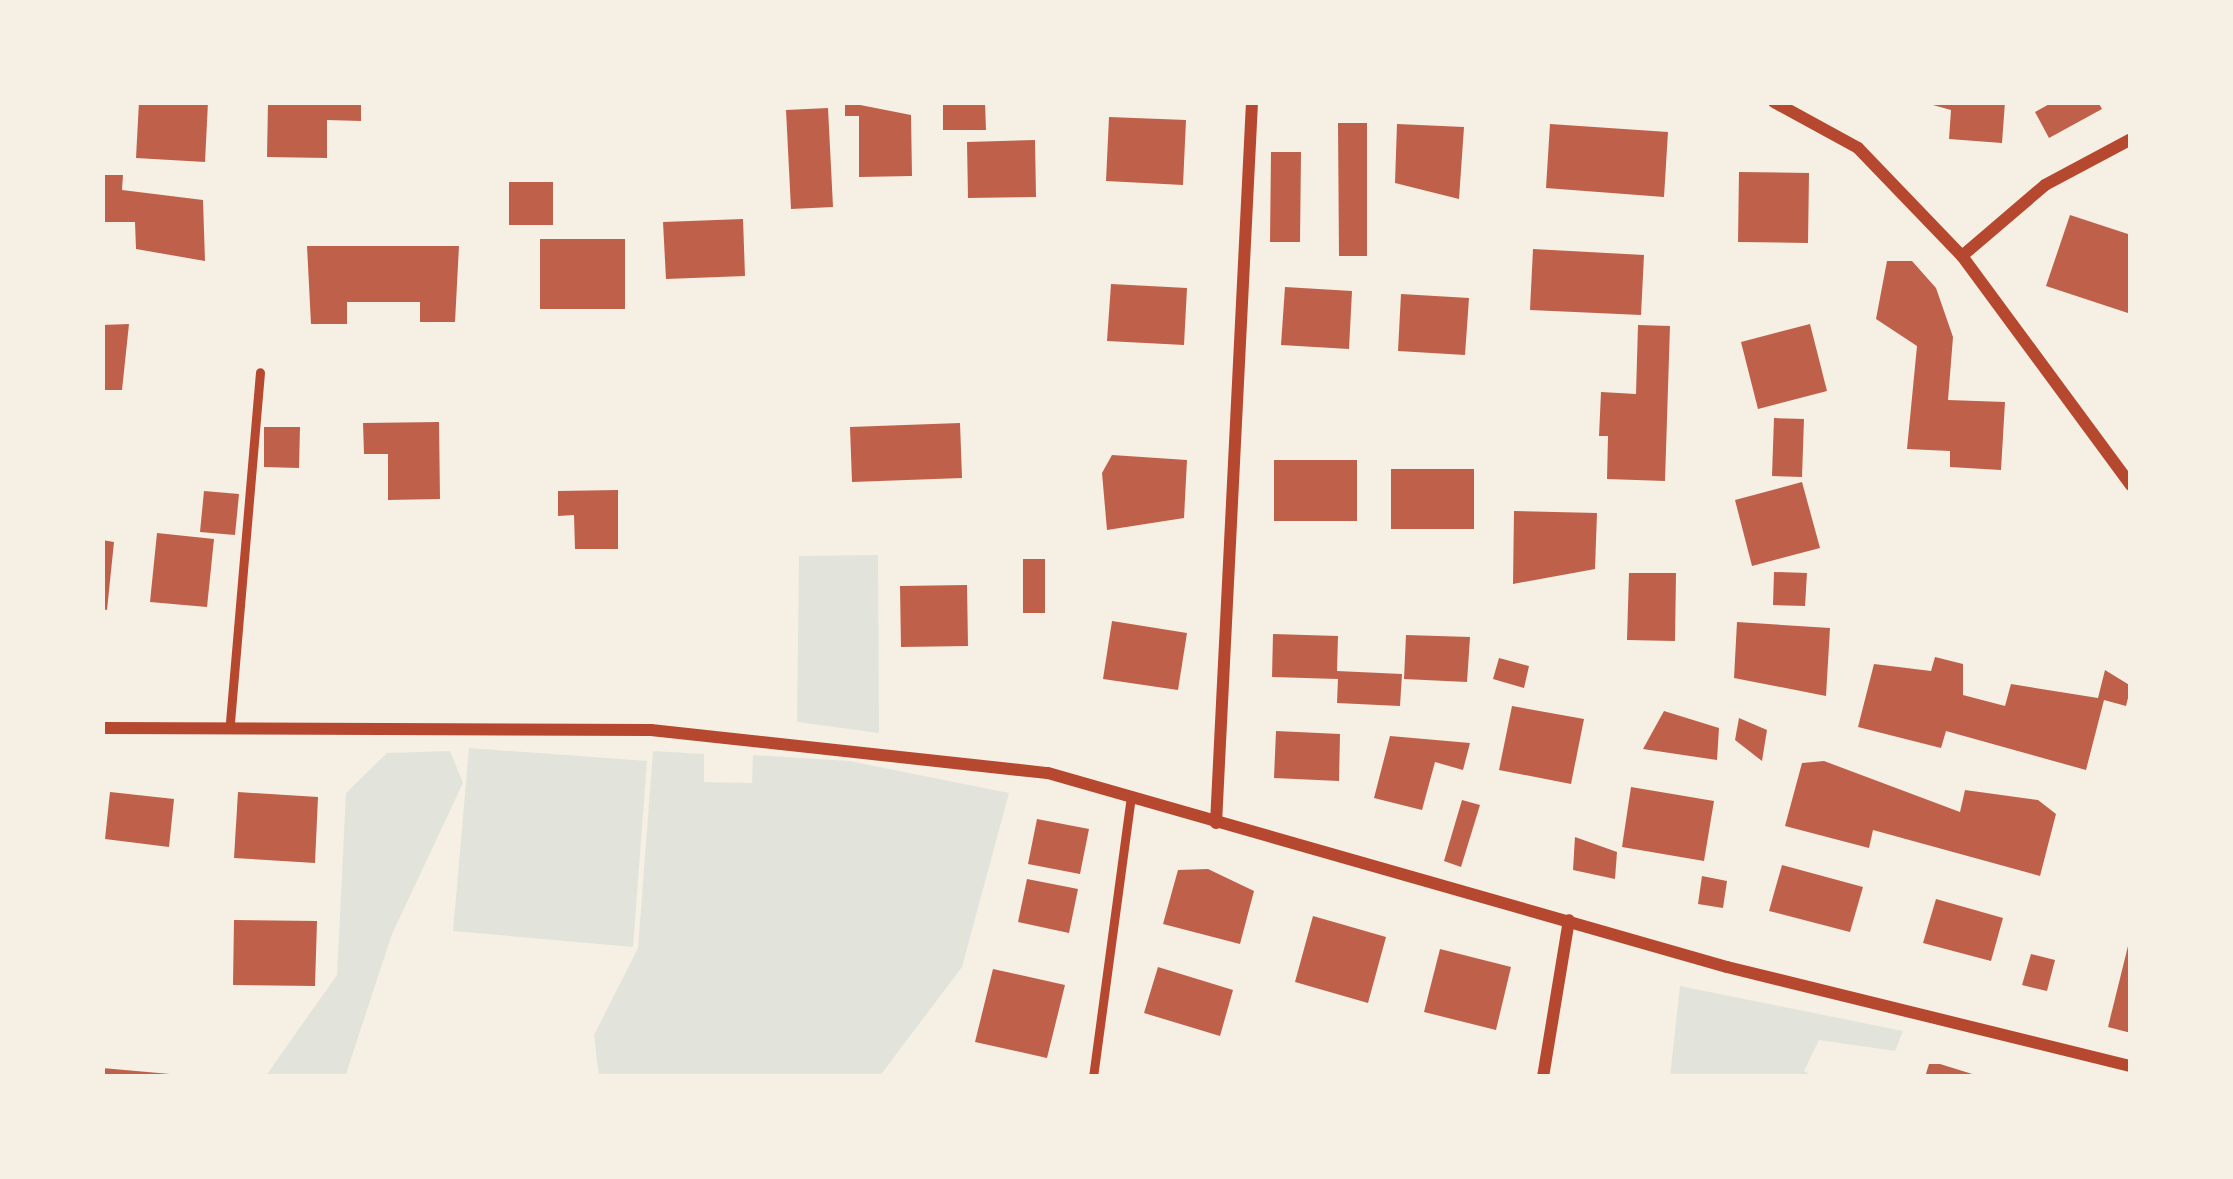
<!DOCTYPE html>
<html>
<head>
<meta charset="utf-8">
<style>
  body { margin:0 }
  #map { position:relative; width:2233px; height:1179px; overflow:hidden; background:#f6efe4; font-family:"Crimson Pro",serif }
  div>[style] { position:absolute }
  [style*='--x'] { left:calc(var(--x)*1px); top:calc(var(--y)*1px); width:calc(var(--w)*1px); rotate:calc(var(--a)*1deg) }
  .green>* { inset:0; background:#e2e4dc }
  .building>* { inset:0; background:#bf614a }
  .service>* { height:9px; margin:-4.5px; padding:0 4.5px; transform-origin:4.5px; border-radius:4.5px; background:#b5482f }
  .minor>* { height:12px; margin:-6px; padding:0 6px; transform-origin:6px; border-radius:6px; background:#b5482f }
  span { translate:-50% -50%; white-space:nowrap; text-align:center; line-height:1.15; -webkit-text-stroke:12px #f6efe4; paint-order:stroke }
  .frame { position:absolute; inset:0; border:105px solid #f6efe4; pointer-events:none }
</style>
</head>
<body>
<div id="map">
  <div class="green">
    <i style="clip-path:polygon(878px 555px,879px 733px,797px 722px,799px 556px)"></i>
    <i style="clip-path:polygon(469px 748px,647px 761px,633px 947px,453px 931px)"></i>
    <i style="clip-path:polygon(450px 751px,463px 783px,392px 934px,345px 1077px,265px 1077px,337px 975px,346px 793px,387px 753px)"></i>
    <i style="clip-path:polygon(653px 751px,704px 754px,704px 782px,752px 783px,753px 755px,849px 761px,1009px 793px,962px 967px,879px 1077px,599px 1077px,594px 1035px,638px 948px)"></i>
    <i style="clip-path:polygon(1680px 986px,1903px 1031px,1895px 1051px,1819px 1040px,1804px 1071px,1815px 1077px,1670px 1077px)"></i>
  </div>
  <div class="building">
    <i style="clip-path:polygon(139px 102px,208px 102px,205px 162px,136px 158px)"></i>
    <i style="clip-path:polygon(268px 102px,361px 102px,361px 121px,327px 120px,327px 158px,267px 157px)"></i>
    <i style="clip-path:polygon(845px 102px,911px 115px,912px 176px,859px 177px,859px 116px,845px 116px)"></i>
    <i style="clip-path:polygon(943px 102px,985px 102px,986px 130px,943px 130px)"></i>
    <i style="clip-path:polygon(1922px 102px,2005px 102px,2002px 143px,1949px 139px,1951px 110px)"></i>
    <i style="clip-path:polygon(2053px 102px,2098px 102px,2102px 109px,2049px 138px,2035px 112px)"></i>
    <i style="clip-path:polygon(828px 108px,833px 207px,791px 209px,786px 110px)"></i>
    <i style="clip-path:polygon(1109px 117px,1186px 120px,1183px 185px,1106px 181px)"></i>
    <i style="clip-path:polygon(1338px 123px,1367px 123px,1367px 256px,1339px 256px)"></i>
    <i style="clip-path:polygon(1397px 124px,1464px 127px,1459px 199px,1395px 183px)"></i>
    <i style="clip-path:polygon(1550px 124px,1668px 132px,1664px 197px,1546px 188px)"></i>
    <i style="clip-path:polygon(1035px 140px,1036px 197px,968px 198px,967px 142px)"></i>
    <i style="clip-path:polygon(1271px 152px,1301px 152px,1300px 242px,1270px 242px)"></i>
    <i style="clip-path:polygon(1739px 172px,1809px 173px,1808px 243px,1738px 242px)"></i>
    <i style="clip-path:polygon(102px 175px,123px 175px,122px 190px,203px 200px,205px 261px,136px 249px,135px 222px,102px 222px)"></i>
    <i style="clip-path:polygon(509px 182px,553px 182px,553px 225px,509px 225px)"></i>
    <i style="clip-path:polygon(2070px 215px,2131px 235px,2131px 314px,2046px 286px)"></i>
    <i style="clip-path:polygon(743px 219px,745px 276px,666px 279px,663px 222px)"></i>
    <i style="clip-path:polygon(540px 239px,625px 239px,625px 309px,540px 309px)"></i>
    <i style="clip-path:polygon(307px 246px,459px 246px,455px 322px,420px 322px,420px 302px,347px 302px,347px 324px,311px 324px)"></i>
    <i style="clip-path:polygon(1533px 249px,1644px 255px,1641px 315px,1530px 310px)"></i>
    <i style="clip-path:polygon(1887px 261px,1912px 261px,1936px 288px,1953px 337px,1948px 400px,2005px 402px,2001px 470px,1950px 467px,1950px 451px,1907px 449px,1917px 346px,1876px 319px)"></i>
    <i style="clip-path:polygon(1111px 284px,1187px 288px,1184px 345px,1107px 341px)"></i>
    <i style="clip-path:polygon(1285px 287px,1352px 291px,1349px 349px,1281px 345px)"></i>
    <i style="clip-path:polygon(1401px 294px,1469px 298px,1465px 355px,1398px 351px)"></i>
    <i style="clip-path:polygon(129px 324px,122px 390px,102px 390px,102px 325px)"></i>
    <i style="clip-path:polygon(1810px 324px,1827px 391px,1758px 409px,1741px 342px)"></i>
    <i style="clip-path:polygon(1638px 325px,1670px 326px,1665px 481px,1607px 479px,1608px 436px,1599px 436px,1601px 392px,1636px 394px)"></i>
    <i style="clip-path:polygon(1774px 418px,1804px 419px,1802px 477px,1772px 476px)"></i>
    <i style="clip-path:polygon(439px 422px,440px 499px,388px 500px,388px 454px,364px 454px,363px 423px)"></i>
    <i style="clip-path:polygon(960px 423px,962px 478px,852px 482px,850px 427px)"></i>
    <i style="clip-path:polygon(264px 427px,300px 427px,299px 468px,264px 467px)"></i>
    <i style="clip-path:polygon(1112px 455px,1187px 460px,1184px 518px,1107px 530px,1102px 473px)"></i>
    <i style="clip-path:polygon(1274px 460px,1357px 460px,1357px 521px,1274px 521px)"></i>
    <i style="clip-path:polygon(1391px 469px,1474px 469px,1474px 529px,1391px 529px)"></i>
    <i style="clip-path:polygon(1802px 482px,1820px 548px,1752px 566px,1735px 500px)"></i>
    <i style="clip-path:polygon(618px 490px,618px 549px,575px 549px,574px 515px,558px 516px,558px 491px)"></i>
    <i style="clip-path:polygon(204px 491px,239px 494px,235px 535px,200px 532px)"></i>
    <i style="clip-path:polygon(1514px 511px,1597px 513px,1595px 569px,1513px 584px)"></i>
    <i style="clip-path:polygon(157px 533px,214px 539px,207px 607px,150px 602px)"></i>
    <i style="clip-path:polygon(102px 540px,114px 542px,107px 610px,102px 609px)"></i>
    <i style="clip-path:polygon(1023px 559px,1045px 559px,1045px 613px,1023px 613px)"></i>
    <i style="clip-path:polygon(1774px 572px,1807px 573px,1805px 606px,1773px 605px)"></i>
    <i style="clip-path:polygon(1629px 573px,1676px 573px,1675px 641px,1627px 640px)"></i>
    <i style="clip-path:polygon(967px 585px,968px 646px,901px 647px,900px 586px)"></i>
    <i style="clip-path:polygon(1112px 621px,1187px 633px,1178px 690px,1103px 679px)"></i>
    <i style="clip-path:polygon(1737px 622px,1830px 628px,1826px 696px,1734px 678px)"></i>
    <i style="clip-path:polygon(1273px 634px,1338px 636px,1337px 671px,1402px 674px,1400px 706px,1337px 703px,1338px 679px,1272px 677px)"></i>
    <i style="clip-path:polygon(1406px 635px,1470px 637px,1467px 682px,1404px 679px)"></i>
    <i style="clip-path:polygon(1935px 657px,1963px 664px,1963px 695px,2005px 706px,2011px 684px,2098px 698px,2105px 670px,2131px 686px,2126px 706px,2104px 700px,2086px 770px,1946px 731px,1941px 748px,1858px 727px,1874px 664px,1931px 671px)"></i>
    <i style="clip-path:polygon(1499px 658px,1529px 666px,1524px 688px,1493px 679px)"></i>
    <i style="clip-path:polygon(1512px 706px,1584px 719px,1571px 784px,1499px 770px)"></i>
    <i style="clip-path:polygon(1664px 711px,1719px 728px,1717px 760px,1643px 749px)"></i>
    <i style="clip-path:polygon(1739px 718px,1767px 730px,1762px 761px,1735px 740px)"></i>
    <i style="clip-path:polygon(1276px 731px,1340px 734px,1339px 781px,1274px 778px)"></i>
    <i style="clip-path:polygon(1390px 736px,1470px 743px,1463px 770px,1435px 762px,1422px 810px,1374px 798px)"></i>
    <i style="clip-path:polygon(1824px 761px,1960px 812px,1965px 790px,2038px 800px,2056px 814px,2040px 876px,1873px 830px,1869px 848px,1785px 826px,1802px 763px)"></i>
    <i style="clip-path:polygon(1631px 787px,1714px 801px,1704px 861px,1622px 847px)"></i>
    <i style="clip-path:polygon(110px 792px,174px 799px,169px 847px,105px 839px)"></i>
    <i style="clip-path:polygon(238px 792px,318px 797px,315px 863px,234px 858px)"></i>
    <i style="clip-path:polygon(1462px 800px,1480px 805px,1461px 867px,1444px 861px)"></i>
    <i style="clip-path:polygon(1037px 819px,1089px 829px,1080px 874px,1028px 864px)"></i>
    <i style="clip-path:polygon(1575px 837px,1617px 852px,1615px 879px,1573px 870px)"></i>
    <i style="clip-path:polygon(1782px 865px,1863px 887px,1850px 932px,1769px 911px)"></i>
    <i style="clip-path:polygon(1208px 869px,1254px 891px,1240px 944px,1163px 924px,1178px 870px)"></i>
    <i style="clip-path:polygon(1702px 876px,1727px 881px,1723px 908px,1698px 904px)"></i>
    <i style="clip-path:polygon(1027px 879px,1078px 889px,1069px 933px,1018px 922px)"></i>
    <i style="clip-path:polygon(1936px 899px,2003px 918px,1991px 961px,1923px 943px)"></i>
    <i style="clip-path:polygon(1313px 916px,1386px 937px,1368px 1003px,1295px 982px)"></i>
    <i style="clip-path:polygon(234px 920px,317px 921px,315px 986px,233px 985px)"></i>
    <i style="clip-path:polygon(2129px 942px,2131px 942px,2131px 1033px,2108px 1027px)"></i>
    <i style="clip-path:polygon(1440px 949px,1511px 967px,1496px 1030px,1424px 1012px)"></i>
    <i style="clip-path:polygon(2031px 954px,2055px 960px,2047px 991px,2022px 985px)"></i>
    <i style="clip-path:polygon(1158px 967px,1233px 990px,1220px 1036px,1144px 1013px)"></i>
    <i style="clip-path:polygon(993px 969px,1065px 985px,1047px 1058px,975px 1042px)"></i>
    <i style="clip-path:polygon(1929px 1064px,1940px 1064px,1982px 1077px,1925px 1077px)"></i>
    <i style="clip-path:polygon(102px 1068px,170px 1074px,170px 1077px,102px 1077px)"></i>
  </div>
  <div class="service">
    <i style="--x:230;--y:722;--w:351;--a:-85.1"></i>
    <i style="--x:1093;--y:1077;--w:283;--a:-82.3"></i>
  </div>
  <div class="minor">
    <i style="--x:1774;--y:102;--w:96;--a:28.7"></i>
    <i style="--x:1858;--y:148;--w:150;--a:46.1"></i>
    <i style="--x:1962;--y:256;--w:285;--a:53.6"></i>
    <i style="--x:1962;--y:256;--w:109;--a:-40.5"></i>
    <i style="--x:2045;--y:185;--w:98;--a:-28.1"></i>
    <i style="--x:102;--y:728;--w:549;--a:0.21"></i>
    <i style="--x:651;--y:730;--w:399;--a:6.2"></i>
    <i style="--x:1048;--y:773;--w:706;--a:15.95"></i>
    <i style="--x:1727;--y:967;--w:416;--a:13.8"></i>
    <i style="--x:1216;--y:823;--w:722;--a:-87.14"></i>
    <i style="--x:1543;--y:1077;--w:159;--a:-80.6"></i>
  </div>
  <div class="frame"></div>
</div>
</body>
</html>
